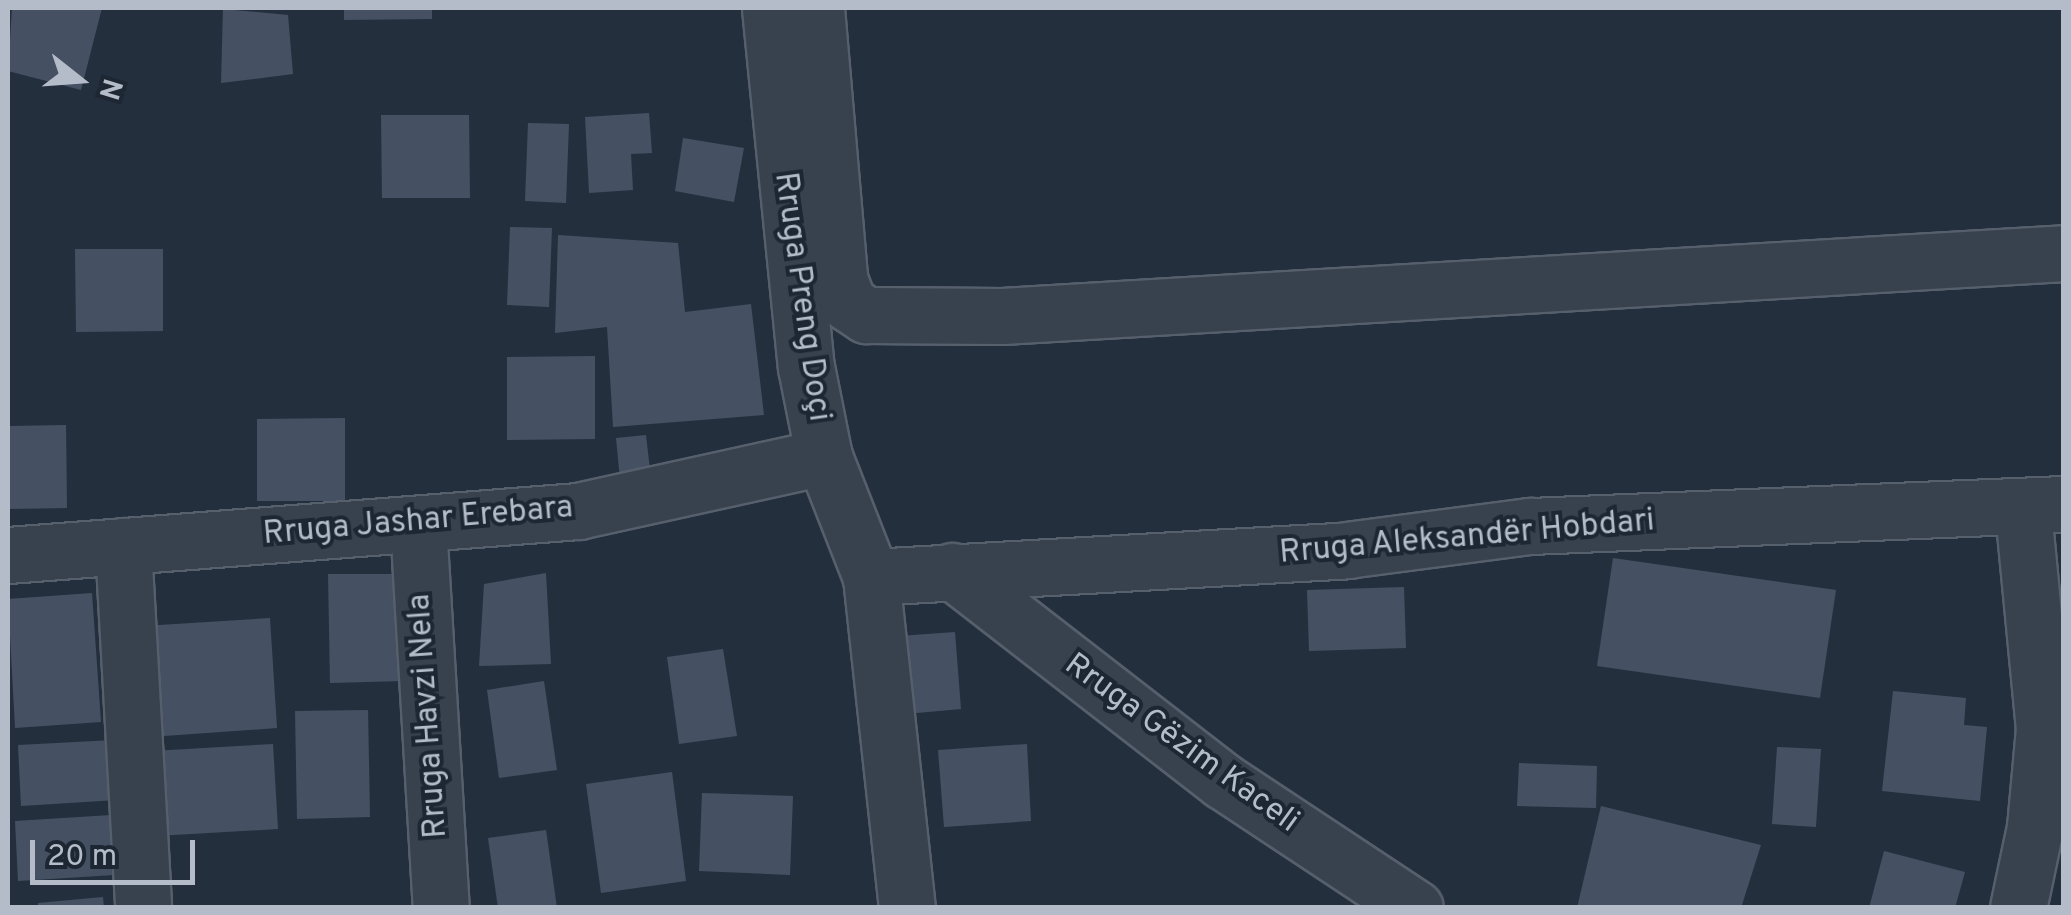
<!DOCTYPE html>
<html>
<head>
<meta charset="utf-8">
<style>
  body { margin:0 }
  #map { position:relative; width:2071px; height:915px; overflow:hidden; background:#242f3e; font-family:Overpass,sans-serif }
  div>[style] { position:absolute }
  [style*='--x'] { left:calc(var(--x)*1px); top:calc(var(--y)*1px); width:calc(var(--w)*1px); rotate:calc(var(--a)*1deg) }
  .building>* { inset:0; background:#455162 }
  .roads { filter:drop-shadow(2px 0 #565f6c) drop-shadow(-2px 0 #565f6c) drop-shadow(0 2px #565f6c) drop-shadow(0 -2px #565f6c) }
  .minor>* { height:55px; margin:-27.5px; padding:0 27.5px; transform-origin:27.5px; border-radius:27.5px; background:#38414e }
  span { translate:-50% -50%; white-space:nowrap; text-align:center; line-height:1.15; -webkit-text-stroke:8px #1d2633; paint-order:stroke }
  .street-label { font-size:32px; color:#b4bcc9 }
  .frame { position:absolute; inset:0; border:10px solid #b4bcc9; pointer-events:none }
  .north { position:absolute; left:30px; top:30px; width:100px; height:100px; -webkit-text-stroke:8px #1d2633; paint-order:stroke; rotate:107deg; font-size:28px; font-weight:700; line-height:40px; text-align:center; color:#b4bcc9 }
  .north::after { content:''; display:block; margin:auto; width:35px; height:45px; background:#b4bcc9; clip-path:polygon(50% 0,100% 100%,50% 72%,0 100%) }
  .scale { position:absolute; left:30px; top:840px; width:165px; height:45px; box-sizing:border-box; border:5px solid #b4bcc9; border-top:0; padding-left:12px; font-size:30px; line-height:35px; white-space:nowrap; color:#b4bcc9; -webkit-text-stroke:8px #1d2633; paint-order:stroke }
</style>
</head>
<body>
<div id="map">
  <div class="building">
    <i style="clip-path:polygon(12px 8px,102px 8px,81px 90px,8px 71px)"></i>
    <i style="clip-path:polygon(344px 8px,432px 8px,432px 19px,344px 20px)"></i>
    <i style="clip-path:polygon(223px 9px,288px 15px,293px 74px,221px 83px)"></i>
    <i style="clip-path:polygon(649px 113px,652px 153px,631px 154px,633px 190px,589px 193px,585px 117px)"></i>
    <i style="clip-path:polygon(381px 115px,469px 115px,470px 198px,382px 198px)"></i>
    <i style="clip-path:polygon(528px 123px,569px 124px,566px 203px,525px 201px)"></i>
    <i style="clip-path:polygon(683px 138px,744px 148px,734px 202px,675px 191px)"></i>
    <i style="clip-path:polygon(510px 227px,552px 228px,549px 307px,507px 305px)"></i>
    <i style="clip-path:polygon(558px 235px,678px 243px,685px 312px,751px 304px,764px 415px,613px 427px,607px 327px,555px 333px)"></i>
    <i style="clip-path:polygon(75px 249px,163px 249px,163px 331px,76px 332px)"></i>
    <i style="clip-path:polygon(595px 356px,595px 439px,507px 440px,507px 357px)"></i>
    <i style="clip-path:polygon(345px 418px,345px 501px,257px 501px,257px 419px)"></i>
    <i style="clip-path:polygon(66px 425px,67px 508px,8px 509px,8px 426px)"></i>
    <i style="clip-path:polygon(646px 435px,652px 487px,621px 490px,616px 438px)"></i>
    <i style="clip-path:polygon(1613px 558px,1836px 590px,1820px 698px,1597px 666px)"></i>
    <i style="clip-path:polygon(546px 573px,551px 664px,479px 666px,484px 584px)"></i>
    <i style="clip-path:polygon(328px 574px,400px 574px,402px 681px,330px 683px)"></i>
    <i style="clip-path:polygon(1404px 587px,1406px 648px,1309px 651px,1307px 590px)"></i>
    <i style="clip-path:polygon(92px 593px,101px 722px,15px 728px,8px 599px)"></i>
    <i style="clip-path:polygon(270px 618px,277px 728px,150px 737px,143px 626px)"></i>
    <i style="clip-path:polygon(955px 632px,961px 709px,906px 714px,899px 636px)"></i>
    <i style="clip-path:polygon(723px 649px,737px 736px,679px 744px,667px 657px)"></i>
    <i style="clip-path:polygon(544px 681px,557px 770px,499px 778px,487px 690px)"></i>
    <i style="clip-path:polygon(1893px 691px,1966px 698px,1964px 725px,1987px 727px,1980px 801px,1882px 791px)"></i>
    <i style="clip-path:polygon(368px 710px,370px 817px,297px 819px,295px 711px)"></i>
    <i style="clip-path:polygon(114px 740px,117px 800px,21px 806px,18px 745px)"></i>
    <i style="clip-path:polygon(273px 744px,278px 829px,156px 836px,152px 751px)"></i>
    <i style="clip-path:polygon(1027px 744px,1031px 821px,944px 827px,938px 750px)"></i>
    <i style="clip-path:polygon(1777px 747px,1821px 749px,1816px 827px,1772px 824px)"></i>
    <i style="clip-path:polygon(1519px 763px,1597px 766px,1596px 808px,1517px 806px)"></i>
    <i style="clip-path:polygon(672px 772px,686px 881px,601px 893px,586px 784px)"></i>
    <i style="clip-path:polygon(702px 793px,793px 796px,790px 875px,699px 871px)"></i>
    <i style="clip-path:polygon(1601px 806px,1761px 845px,1741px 908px,1577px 908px)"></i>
    <i style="clip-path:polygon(111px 815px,114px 875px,18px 881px,15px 821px)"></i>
    <i style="clip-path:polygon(546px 830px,557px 908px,498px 908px,488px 838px)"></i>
    <i style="clip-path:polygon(1884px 851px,1965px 872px,1955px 908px,1869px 908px)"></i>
    <i style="clip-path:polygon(103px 897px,104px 908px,38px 908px,38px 903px)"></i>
  </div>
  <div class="roads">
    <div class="minor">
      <i style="--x:770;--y:8;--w:361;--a:84.3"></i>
      <i style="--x:806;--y:367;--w:92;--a:78.7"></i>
      <i style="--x:824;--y:457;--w:129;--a:68.6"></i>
      <i style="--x:871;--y:577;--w:333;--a:83.8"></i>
      <i style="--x:816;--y:8;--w:272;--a:85.1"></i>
      <i style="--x:839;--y:279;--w:26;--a:69"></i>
      <i style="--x:848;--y:303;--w:22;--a:34"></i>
      <i style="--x:866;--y:315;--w:136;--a:0.4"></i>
      <i style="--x:1002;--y:316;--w:1064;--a:-3.39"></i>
      <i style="--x:418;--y:524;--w:385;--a:86.6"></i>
      <i style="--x:123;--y:546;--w:363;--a:86.8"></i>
      <i style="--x:8;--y:555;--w:572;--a:-4.41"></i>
      <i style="--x:578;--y:511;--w:252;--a:-12.4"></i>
      <i style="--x:952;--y:571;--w:343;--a:37.8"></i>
      <i style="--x:1223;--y:781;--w:230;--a:33.5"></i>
      <i style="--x:871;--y:577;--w:477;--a:-3.2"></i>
      <i style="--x:1347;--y:550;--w:185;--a:-7.5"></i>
      <i style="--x:1530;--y:526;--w:534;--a:-2.36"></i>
      <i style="--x:2018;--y:908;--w:83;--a:-78.1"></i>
      <i style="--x:2035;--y:827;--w:98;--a:-84.8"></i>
      <i style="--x:2044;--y:729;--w:221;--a:-95.5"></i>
    </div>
  </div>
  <div class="street-label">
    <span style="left:801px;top:297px;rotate:82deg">Rruga Preng Doçi</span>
    <span style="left:418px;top:522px;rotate:-5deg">Rruga Jashar Erebara</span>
    <span style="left:1467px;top:538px;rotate:-5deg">Rruga Aleksandër Hobdari</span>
    <span style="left:429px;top:716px;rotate:-94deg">Rruga Havzi Nela</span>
    <span style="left:1181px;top:744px;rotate:36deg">Rruga Gëzim Kaceli</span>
  </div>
  <div class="frame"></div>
  <div class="north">N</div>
  <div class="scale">20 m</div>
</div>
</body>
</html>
